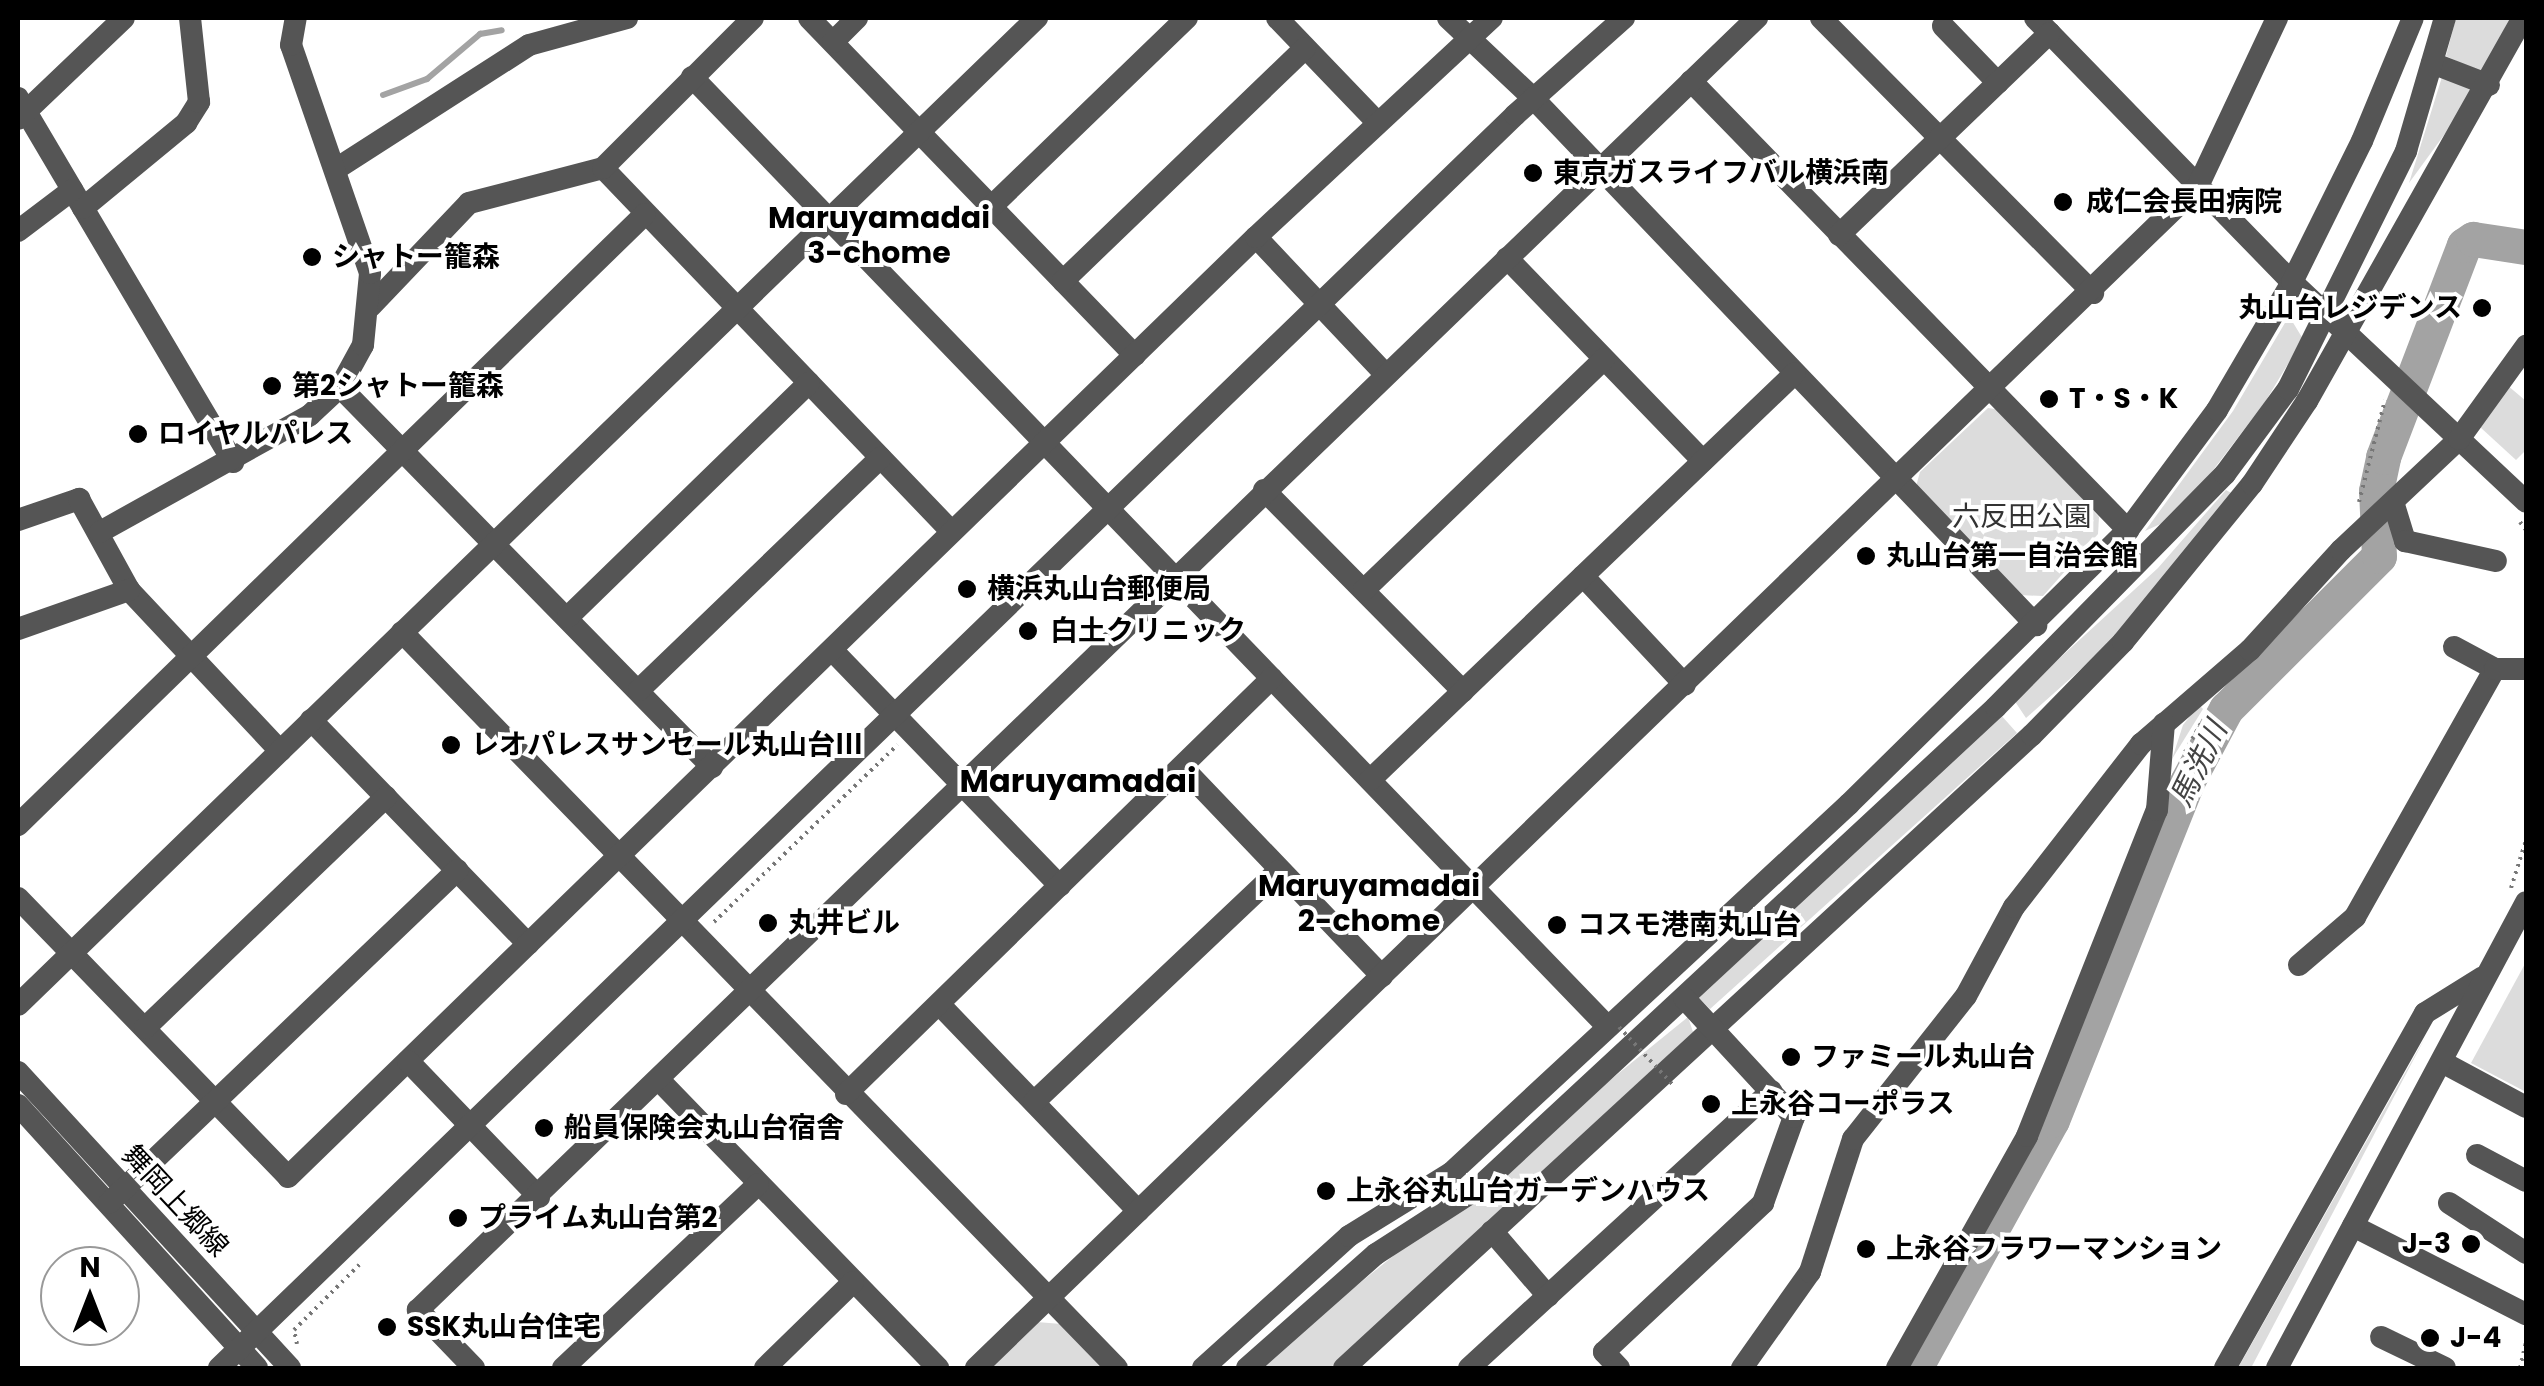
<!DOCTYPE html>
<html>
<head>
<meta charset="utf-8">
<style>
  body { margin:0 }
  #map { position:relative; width:2544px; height:1386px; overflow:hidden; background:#fff; font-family:Poppins,"Noto Sans JP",sans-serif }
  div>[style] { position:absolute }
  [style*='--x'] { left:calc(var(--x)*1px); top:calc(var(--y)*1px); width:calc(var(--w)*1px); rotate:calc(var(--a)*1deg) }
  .green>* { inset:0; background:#dcdcdc }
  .stream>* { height:6px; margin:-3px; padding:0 3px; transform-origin:3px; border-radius:3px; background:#a3a3a3 }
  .river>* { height:35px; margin:-17.5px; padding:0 17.5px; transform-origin:17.5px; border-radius:17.5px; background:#a3a3a3 }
  .path>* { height:4px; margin-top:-2px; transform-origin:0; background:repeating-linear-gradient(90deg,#777 0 2.5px,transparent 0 7.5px) }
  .minor>* { height:22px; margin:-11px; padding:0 11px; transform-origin:11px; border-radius:11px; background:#555 }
  .path-bridge>* { height:4px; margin-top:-2px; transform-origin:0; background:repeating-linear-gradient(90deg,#777 0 2.5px,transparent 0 7.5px) }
  .dots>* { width:28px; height:28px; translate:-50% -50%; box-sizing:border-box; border:5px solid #fff; border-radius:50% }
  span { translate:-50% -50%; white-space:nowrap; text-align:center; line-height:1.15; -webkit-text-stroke:8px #fff; paint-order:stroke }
  .poi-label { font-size:28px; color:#000; font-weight:700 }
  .left { translate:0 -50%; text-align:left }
  .right { translate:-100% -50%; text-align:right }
  .park-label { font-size:28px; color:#333 }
  .street-label { font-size:28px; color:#000 }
  .neighbourhood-label { font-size:30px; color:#000; font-weight:700 }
  .water-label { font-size:30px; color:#444; font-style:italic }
  .quarter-label { font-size:32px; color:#000; font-weight:700 }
  .frame { position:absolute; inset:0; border:20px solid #000; pointer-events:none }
  .north { position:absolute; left:40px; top:1246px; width:100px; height:100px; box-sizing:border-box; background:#fff; border:2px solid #999; border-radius:50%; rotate:0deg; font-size:28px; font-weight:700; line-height:40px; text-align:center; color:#000 }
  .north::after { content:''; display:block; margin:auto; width:35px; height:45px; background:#000; clip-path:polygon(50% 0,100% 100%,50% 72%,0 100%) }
</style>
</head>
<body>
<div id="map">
  <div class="green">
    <i style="clip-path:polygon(2456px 18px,2510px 18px,2482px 73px,2446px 56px)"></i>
    <i style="clip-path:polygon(2442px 77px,2472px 89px,2471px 98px,2409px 183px)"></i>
    <i style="clip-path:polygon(2289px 316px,2303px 339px,2265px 402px,2207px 478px,2167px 521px,2145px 531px,2233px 411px)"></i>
    <i style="clip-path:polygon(2507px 385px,2526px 401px,2526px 450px,2516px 460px,2480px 427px)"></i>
    <i style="clip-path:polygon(1988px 408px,2001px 410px,2099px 517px,2098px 534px,2043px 596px,2019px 595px,1915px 490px,1920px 472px)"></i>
    <i style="clip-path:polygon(2226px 490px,2233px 494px,2108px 645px,2026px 718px,2014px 700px,2158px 568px)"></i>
    <i style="clip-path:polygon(2199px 705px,2203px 709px,2172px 759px,2183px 725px)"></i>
    <i style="clip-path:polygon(2000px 714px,2017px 733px,1710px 1009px,1699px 998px)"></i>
    <i style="clip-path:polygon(2526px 962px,2526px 1092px,2471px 1063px)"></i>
    <i style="clip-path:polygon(1688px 1017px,1693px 1032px,1330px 1368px,1255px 1368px)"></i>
    <i style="clip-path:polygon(2426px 1036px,2251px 1368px,2238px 1368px)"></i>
    <i style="clip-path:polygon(1037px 1322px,1061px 1324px,1104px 1368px,989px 1368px)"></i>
  </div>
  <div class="stream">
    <i style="--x:383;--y:95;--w:47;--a:-20"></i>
    <i style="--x:427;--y:79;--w:70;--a:-40.3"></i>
    <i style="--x:480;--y:34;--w:22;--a:-10"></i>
  </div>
  <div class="river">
    <i style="--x:1915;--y:1368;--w:283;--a:-61.1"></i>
    <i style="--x:2052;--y:1120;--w:364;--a:-68.2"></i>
    <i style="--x:2187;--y:782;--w:83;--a:-61.9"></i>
    <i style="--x:2226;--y:709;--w:216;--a:-45"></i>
    <i style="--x:2379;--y:556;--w:65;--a:-92.6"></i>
    <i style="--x:2376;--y:491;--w:35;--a:-78"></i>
    <i style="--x:2383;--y:457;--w:227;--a:-69.1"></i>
    <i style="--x:2464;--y:245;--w:11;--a:-34"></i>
    <i style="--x:2473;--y:239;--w:54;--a:8.6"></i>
  </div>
  <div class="path">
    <i style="--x:2359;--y:502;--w:105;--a:-75.7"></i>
    <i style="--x:2520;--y:522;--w:10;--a:53"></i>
    <i style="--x:2185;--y:752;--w:35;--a:-61"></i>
    <i style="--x:2511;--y:888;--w:50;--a:-72.6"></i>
    <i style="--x:714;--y:922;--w:255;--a:-44"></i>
    <i style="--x:297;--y:1344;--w:14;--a:-102"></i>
    <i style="--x:294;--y:1330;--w:96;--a:-45"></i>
    <i style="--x:2520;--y:1368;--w:26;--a:-77"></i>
  </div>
  <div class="minor">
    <i style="--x:809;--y:18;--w:469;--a:46"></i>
    <i style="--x:1277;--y:18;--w:143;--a:46.1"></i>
    <i style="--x:1448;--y:18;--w:117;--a:43.3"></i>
    <i style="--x:1533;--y:98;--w:729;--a:46.33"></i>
    <i style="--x:1821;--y:18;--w:387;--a:45.3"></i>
    <i style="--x:2035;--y:18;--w:368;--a:45.8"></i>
    <i style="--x:2292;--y:282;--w:321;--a:43.2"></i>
    <i style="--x:1943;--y:26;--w:79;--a:46"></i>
    <i style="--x:833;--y:42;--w:34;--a:-45"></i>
    <i style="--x:2432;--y:63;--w:61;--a:21.1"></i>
    <i style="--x:692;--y:77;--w:1315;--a:46.05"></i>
    <i style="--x:1691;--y:81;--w:627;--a:45.78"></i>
    <i style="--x:18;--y:98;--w:423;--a:59.4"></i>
    <i style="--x:18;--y:119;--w:146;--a:-43.6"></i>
    <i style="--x:603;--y:168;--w:504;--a:46.21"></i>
    <i style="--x:336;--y:169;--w:229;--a:-32.7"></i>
    <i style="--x:529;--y:45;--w:102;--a:-15.4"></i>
    <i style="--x:992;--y:206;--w:271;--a:-44"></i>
    <i style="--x:83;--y:208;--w:134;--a:-39.5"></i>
    <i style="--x:186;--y:123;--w:25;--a:-58"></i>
    <i style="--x:199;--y:102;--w:84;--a:-96.1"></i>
    <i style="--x:18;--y:231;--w:68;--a:-37.2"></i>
    <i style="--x:1839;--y:235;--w:292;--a:-43.8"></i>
    <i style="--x:1256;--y:237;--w:188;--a:46.7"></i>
    <i style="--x:1507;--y:258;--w:282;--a:46"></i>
    <i style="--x:1063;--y:281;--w:336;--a:-43.9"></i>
    <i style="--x:371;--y:306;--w:142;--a:-46.4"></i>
    <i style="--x:469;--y:203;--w:138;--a:-14.6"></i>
    <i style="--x:603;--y:168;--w:212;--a:-45"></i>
    <i style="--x:340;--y:387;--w:532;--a:45.61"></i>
    <i style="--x:1264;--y:490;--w:283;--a:45.3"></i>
    <i style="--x:2394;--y:505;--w:38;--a:73"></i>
    <i style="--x:2405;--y:541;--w:93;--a:12.4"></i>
    <i style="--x:18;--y:520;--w:65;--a:-19"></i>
    <i style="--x:79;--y:499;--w:104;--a:61.2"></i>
    <i style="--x:129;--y:590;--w:221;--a:46.8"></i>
    <i style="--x:100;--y:532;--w:240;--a:-29.1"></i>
    <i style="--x:310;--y:415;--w:41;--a:-43"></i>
    <i style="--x:340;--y:387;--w:48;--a:-61.3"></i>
    <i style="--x:363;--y:345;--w:72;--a:-84.4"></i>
    <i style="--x:370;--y:273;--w:241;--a:-109.1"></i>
    <i style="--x:291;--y:45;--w:27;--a:-80"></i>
    <i style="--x:1583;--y:576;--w:149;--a:46.9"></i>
    <i style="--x:1364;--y:590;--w:333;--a:-43.9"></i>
    <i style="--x:568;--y:617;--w:336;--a:-44.2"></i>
    <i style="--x:18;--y:629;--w:118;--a:-19.4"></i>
    <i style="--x:402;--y:632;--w:1026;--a:45.83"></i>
    <i style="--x:2454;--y:647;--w:47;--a:28.2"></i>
    <i style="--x:832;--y:650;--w:328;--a:46"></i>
    <i style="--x:639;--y:690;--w:335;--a:-43.9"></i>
    <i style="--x:311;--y:720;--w:312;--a:45.9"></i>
    <i style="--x:1183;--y:768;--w:288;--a:46.3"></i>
    <i style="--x:1370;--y:780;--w:588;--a:-43.76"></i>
    <i style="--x:18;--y:825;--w:875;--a:-44.26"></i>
    <i style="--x:18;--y:898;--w:388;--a:45.9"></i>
    <i style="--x:288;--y:1177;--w:1349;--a:-44.16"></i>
    <i style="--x:1256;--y:237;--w:322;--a:-42.9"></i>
    <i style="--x:2299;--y:965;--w:74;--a:-40.6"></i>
    <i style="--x:2355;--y:917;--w:285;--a:-60.6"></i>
    <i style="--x:2495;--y:669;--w:31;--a:0"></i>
    <i style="--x:18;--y:1005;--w:1419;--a:-44.09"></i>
    <i style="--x:940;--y:1005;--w:286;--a:46.1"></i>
    <i style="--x:145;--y:1028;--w:334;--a:-43.8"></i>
    <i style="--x:408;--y:1061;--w:189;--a:46.1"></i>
    <i style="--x:2442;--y:1062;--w:95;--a:28.2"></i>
    <i style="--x:18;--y:1072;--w:402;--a:47.4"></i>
    <i style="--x:660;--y:1081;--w:400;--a:45.9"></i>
    <i style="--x:846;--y:1094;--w:595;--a:-44.32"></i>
    <i style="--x:1034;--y:1102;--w:336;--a:-43.4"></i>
    <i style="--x:18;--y:1105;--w:355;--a:47.7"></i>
    <i style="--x:2477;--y:1155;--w:55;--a:28"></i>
    <i style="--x:109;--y:1203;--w:482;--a:-43.7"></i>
    <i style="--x:2449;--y:1203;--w:92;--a:33"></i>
    <i style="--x:2353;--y:1226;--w:194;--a:27"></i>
    <i style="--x:1492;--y:1231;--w:86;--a:49.3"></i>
    <i style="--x:2381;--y:1337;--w:71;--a:25.8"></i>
    <i style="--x:219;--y:1368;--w:1803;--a:-44.03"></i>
    <i style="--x:1515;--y:115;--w:146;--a:-41.7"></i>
    <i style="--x:474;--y:1368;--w:81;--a:-134"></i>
    <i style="--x:418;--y:1310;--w:1861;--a:-43.98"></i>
    <i style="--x:563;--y:1368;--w:268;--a:-43.3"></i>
    <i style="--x:765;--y:1368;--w:123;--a:-44.3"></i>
    <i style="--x:976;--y:1368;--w:1700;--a:-44.05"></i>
    <i style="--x:2198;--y:186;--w:186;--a:-64.8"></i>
    <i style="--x:1203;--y:1368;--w:197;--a:-42.1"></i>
    <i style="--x:1349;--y:1236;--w:120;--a:-31.7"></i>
    <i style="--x:1451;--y:1173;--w:543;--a:-42.83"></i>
    <i style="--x:1849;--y:804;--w:391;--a:-44.5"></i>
    <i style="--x:2128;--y:530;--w:149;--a:-53.4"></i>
    <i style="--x:2217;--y:410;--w:148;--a:-59.6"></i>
    <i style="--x:2292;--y:282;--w:157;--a:-63.6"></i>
    <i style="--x:2362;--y:141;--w:133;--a:-67.5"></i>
    <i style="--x:1247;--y:1368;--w:172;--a:-41.5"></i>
    <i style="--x:1376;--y:1254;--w:120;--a:-32.8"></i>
    <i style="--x:1477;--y:1189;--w:708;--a:-42.88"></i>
    <i style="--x:1996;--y:707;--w:327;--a:-45.5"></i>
    <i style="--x:2225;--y:474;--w:106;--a:-53.5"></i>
    <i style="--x:2288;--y:389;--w:266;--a:-63.6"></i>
    <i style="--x:2406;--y:151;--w:139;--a:-73.7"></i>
    <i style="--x:1344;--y:1368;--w:935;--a:-42.62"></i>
    <i style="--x:2032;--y:735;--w:130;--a:-45.6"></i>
    <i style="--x:2123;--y:642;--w:204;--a:-50.8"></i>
    <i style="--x:2252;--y:484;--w:100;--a:-56.5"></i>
    <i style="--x:2307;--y:401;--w:440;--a:-60.6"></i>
    <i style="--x:1469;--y:1368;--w:410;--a:-42.5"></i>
    <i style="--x:1619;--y:1368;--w:22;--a:-133"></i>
    <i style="--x:1604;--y:1352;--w:218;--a:-43.1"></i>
    <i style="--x:1763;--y:1203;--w:91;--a:-70.2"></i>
    <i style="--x:1794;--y:1117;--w:162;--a:-132.7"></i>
    <i style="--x:1742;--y:1368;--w:118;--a:-54.7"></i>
    <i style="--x:1810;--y:1272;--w:140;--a:-72.1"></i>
    <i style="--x:1853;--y:1139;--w:182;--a:-51.7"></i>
    <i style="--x:1966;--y:996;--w:101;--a:-61.7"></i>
    <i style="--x:2014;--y:907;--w:207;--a:-52.1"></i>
    <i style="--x:2141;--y:744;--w:144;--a:-40.8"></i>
    <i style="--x:2250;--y:650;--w:135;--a:-47.7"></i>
    <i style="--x:2341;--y:550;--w:162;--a:-43.2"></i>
    <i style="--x:2459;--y:439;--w:115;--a:-54.2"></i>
    <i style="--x:1897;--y:1368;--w:266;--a:-60.7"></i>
    <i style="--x:2027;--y:1136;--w:351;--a:-68.3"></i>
    <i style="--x:2157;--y:810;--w:87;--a:-85.4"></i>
    <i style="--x:2225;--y:1368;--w:407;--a:-60.6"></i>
    <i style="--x:2425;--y:1013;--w:68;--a:-31.8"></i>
    <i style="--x:2277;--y:1368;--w:528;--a:-61.88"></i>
  </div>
  <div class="path-bridge">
    <i style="--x:1619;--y:1027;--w:81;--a:47"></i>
  </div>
  <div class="dots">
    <i style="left:1533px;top:173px;background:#000"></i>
    <i style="left:2063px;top:202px;background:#000"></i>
    <i style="left:312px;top:257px;background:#000"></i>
    <i style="left:2482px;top:308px;background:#000"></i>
    <i style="left:272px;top:386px;background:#000"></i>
    <i style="left:2049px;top:399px;background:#000"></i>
    <i style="left:138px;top:434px;background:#000"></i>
    <i style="left:1866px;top:556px;background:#000"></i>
    <i style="left:967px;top:589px;background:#000"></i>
    <i style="left:1028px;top:631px;background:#000"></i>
    <i style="left:451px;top:745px;background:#000"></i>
    <i style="left:768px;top:923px;background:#000"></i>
    <i style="left:1557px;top:925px;background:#000"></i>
    <i style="left:1791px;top:1057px;background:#000"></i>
    <i style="left:1711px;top:1104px;background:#000"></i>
    <i style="left:544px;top:1128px;background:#000"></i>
    <i style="left:1326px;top:1191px;background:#000"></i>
    <i style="left:458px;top:1218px;background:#000"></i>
    <i style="left:2471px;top:1244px;background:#000"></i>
    <i style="left:1866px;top:1249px;background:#000"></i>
    <i style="left:387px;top:1327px;background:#000"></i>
    <i style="left:2430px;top:1338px;background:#000"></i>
  </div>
  <div class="poi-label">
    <span class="left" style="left:1553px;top:173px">東京ガスライフバル横浜南</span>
    <span class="left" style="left:2086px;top:202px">成仁会長田病院</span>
    <span class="left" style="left:332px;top:257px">シャトー籠森</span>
    <span class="right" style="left:2462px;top:308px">丸山台レジデンス</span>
    <span class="left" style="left:292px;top:386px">第2シャトー籠森</span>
    <span class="left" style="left:2069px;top:399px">T・S・K</span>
    <span class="left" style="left:158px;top:434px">ロイヤルパレス</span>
    <span class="left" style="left:1886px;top:556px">丸山台第一自治会館</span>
    <span class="left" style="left:987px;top:589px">横浜丸山台郵便局</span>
    <span class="left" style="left:1050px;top:631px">白土クリニック</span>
    <span class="left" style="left:471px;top:745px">レオパレスサンセール丸山台Ⅲ</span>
    <span class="left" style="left:788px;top:923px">丸井ビル</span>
    <span class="left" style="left:1577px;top:925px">コスモ港南丸山台</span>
    <span class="left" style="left:1811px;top:1057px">ファミール丸山台</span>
    <span class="left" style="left:1731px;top:1104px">上永谷コーポラス</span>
    <span class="left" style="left:564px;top:1128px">船員保険会丸山台宿舎</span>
    <span class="left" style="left:1346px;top:1191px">上永谷丸山台ガーデンハウス</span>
    <span class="left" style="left:478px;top:1218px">プライム丸山台第2</span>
    <span class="right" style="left:2451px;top:1244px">J-3</span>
    <span class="left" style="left:1886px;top:1249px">上永谷フラワーマンション</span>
    <span class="left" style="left:407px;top:1327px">SSK丸山台住宅</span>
    <span class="left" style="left:2450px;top:1338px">J-4</span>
  </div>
  <div class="park-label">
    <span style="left:2022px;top:517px">六反田公園</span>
  </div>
  <div class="street-label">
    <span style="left:175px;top:1201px;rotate:47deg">舞岡上郷線</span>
  </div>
  <div class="neighbourhood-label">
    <span style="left:879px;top:235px">Maruyamadai<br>3-chome</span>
    <span style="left:1369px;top:903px">Maruyamadai<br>2-chome</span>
  </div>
  <div class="water-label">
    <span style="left:2199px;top:764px;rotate:-64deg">馬洗川</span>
  </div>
  <div class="quarter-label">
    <span style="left:1078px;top:781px">Maruyamadai</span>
  </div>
  <div class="frame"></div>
  <div class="north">N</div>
</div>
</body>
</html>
